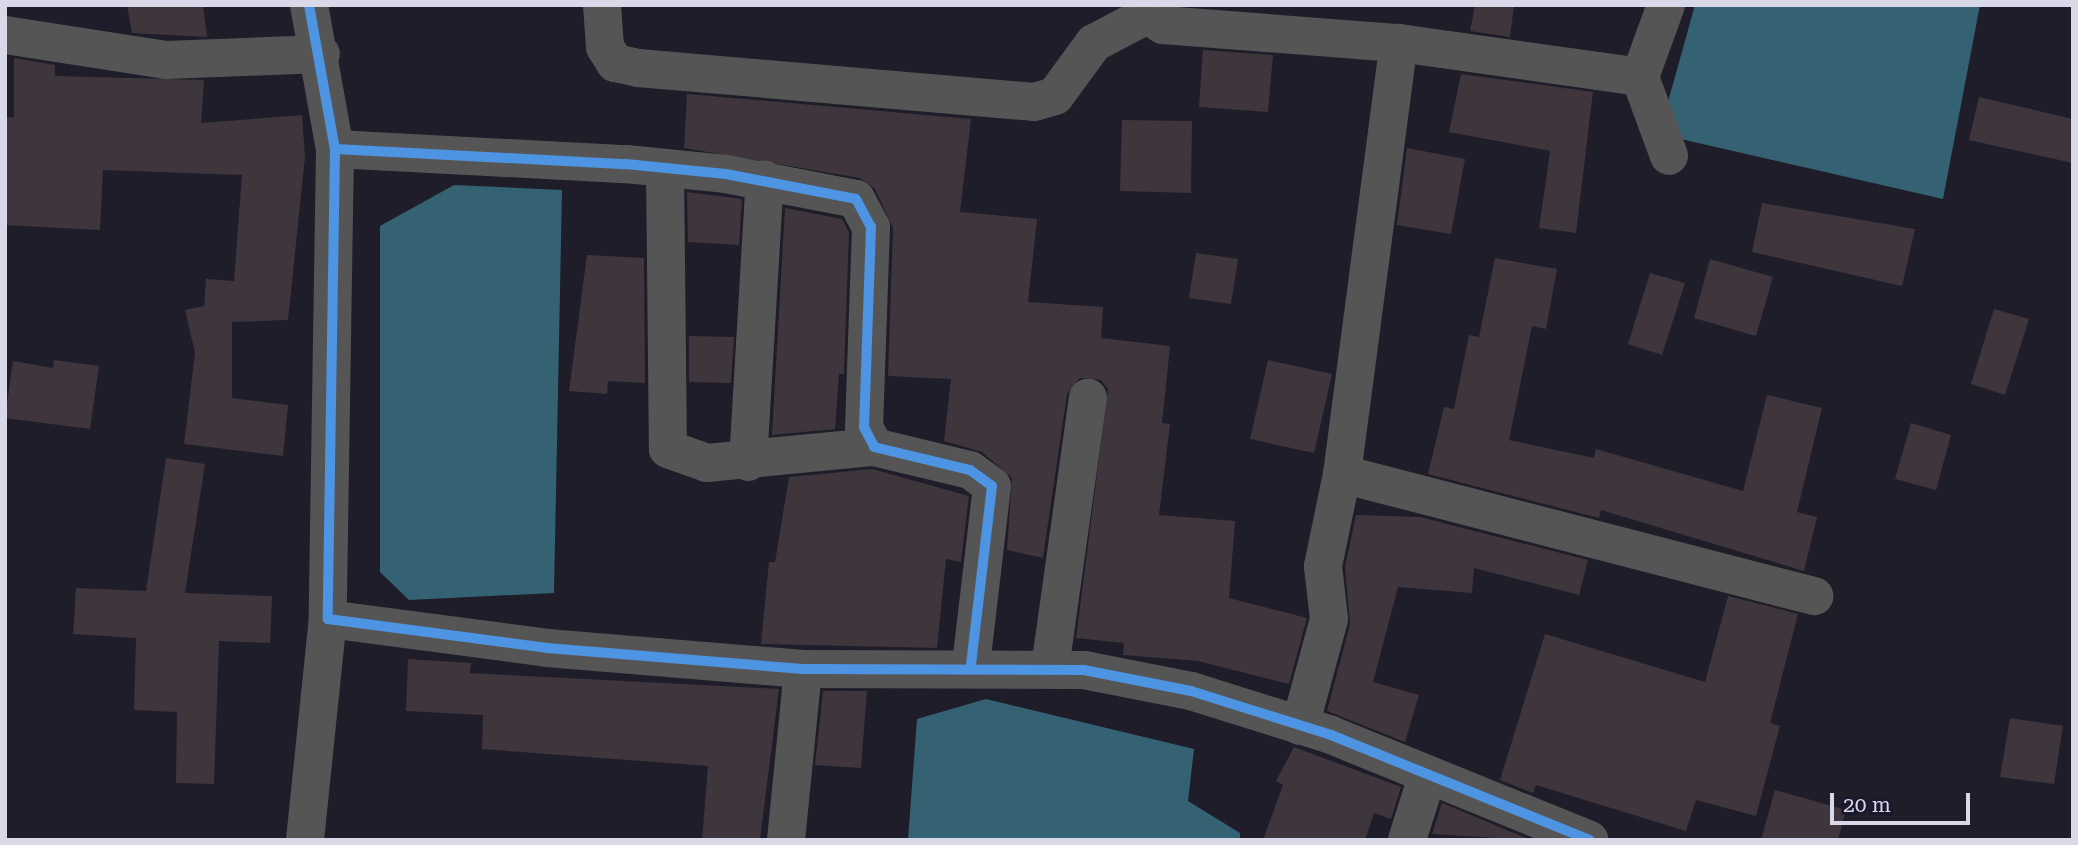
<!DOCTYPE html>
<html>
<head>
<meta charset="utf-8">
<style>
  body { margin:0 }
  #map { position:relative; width:2078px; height:845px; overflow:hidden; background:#1e1d29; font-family:"Roboto Serif",serif }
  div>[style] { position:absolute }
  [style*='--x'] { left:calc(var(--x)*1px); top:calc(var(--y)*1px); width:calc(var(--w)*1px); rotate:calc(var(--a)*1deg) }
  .water>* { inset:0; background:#346272 }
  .building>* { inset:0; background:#3e363c }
  .minor>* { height:38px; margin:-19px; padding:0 19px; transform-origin:19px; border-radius:19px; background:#565555 }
  .cycleway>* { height:10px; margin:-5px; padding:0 5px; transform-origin:5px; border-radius:5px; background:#4d94e3 }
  span { translate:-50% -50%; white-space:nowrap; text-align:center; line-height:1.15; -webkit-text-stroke:5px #1a182e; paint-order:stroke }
  .frame { position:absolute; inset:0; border:7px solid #d9d8e8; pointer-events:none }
  .scale { position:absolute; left:1830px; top:793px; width:140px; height:32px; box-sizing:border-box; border:4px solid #d9d8e8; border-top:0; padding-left:9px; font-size:21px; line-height:24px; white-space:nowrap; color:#d9d8e8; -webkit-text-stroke:5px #1a182e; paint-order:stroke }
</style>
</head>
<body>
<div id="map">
  <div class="water">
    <i style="clip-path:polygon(1695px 5px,1980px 5px,1943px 199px,1659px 134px)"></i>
    <i style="clip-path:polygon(454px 185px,562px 190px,554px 593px,409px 600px,380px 572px,380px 226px)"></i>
    <i style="clip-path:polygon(986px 699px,1194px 749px,1188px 801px,1240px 833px,1240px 840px,908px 840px,917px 719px)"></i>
  </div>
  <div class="building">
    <i style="clip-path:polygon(127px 5px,203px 5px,207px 37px,132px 33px)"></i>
    <i style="clip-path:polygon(1475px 5px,1514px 5px,1510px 37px,1470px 31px)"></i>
    <i style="clip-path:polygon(1203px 50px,1273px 55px,1268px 112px,1199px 107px)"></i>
    <i style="clip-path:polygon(14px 58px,55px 65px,55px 76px,204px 80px,201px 123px,302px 115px,305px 157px,288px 320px,232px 322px,232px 398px,288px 405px,283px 456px,184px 444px,195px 353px,185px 310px,204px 306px,206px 279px,234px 281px,242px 175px,103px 170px,100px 230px,5px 225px,5px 118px,14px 117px)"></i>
    <i style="clip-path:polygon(1461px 74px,1593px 92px,1576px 233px,1539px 228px,1550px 151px,1449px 132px)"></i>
    <i style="clip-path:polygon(687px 94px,971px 119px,960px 212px,1037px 219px,1028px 302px,1103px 307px,1101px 338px,1170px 346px,1162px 423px,1170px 424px,1159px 515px,1235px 521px,1229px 598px,1307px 618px,1289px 684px,1198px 661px,1123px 655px,1124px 643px,1076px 638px,1108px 389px,1101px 380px,1080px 378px,1067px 394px,1043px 558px,1007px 550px,1012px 478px,982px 452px,944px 441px,951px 379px,888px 376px,893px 228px,875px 189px,860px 178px,684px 148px)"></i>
    <i style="clip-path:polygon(1979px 97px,2073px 119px,2073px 163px,1969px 140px)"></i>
    <i style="clip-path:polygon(1122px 120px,1192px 121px,1191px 193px,1120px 191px)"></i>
    <i style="clip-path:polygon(1407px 148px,1465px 159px,1451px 234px,1397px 225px)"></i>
    <i style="clip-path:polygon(687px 192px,742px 199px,739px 245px,688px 242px)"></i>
    <i style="clip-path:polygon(1762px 203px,1915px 229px,1902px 286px,1752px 252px)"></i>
    <i style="clip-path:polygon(785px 208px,842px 219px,849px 232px,844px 374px,839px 374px,835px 429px,772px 435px)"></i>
    <i style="clip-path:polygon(1196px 253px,1238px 259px,1231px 304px,1189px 298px)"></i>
    <i style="clip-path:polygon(587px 255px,644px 258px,645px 383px,608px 381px,607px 394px,569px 391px)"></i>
    <i style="clip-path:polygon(1495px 258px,1557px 269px,1546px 329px,1532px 326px,1509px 440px,1594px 458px,1596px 449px,1743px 491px,1767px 395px,1822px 408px,1797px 512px,1817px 517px,1804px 571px,1601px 510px,1599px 518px,1428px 474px,1444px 407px,1454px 409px,1469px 335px,1479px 337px)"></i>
    <i style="clip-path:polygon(1710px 259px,1773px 277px,1756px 336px,1694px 318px)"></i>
    <i style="clip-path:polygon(1650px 273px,1685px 283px,1662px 355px,1628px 344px)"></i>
    <i style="clip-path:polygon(1994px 309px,2029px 319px,2005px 395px,1971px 384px)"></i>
    <i style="clip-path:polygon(689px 336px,734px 337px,731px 383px,689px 382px)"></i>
    <i style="clip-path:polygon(54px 360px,99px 366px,90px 429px,5px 418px,13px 361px,53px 368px)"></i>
    <i style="clip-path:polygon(1268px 360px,1332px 374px,1314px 453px,1250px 439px)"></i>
    <i style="clip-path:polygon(1911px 423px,1951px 435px,1936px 490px,1895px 479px)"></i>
    <i style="clip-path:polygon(166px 458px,205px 464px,185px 593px,272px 596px,270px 643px,219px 641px,214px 784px,176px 783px,177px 712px,134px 710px,136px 638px,73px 634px,76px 588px,146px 591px)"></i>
    <i style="clip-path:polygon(872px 469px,969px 496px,961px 562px,946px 559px,937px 648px,761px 644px,769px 562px,775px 562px,789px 477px)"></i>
    <i style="clip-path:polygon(1356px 515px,1420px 517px,1588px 560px,1579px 595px,1474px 568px,1472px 593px,1398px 587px,1373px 682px,1419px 695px,1405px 742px,1327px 711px,1350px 624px,1345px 567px)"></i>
    <i style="clip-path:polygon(1728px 596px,1798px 614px,1770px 723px,1780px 726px,1756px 816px,1696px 800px,1686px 831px,1536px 785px,1533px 793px,1500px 780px,1545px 634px,1705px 682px)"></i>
    <i style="clip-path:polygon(408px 659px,471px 663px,470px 673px,779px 689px,760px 840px,702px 840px,708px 766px,482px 749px,483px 715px,406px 711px)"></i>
    <i style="clip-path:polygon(823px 691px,867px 691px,861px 768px,815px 765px)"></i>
    <i style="clip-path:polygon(2010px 718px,2063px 726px,2054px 784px,2000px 777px)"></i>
    <i style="clip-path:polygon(1294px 747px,1401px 787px,1391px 819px,1374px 813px,1365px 840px,1263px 840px,1283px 785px,1276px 781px)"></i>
    <i style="clip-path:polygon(1775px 790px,1846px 810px,1838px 840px,1761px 840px)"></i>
    <i style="clip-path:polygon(1442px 803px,1531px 840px,1432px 834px)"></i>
  </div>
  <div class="minor">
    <i style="--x:309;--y:5;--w:146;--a:79.8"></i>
    <i style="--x:335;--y:149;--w:470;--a:90.9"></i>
    <i style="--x:328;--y:619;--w:221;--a:7.5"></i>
    <i style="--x:547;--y:648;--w:257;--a:4.7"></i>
    <i style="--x:803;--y:669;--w:281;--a:0.2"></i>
    <i style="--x:1084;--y:670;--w:109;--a:11.1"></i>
    <i style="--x:1191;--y:691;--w:147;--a:17.4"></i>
    <i style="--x:1331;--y:735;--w:279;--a:22.1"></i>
    <i style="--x:602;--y:5;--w:42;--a:85.9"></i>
    <i style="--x:605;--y:47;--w:19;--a:58"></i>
    <i style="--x:615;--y:63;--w:24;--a:12"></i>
    <i style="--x:638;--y:68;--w:397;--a:4.9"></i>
    <i style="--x:1034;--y:102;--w:22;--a:-16"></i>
    <i style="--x:1055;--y:96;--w:66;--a:-53.7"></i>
    <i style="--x:1094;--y:43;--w:60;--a:-27.8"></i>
    <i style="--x:1143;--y:5;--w:11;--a:68"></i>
    <i style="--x:1147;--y:15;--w:19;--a:32"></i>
    <i style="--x:1163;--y:25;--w:237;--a:4.4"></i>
    <i style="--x:1399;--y:43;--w:243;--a:8"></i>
    <i style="--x:1666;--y:5;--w:77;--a:109.9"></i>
    <i style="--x:1640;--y:77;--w:84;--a:69.8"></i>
    <i style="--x:5;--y:35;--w:163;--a:8.8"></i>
    <i style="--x:166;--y:60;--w:155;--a:-2.2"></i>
    <i style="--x:335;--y:149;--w:291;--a:3"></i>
    <i style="--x:626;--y:164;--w:100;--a:5.7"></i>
    <i style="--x:726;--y:174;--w:132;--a:10.9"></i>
    <i style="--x:856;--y:199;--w:32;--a:62"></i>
    <i style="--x:871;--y:227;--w:200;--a:92"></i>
    <i style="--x:864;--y:427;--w:22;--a:63"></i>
    <i style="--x:874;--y:447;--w:99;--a:13.5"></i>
    <i style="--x:970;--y:470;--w:27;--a:36"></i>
    <i style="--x:992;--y:486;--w:181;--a:96.7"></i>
    <i style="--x:665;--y:168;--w:281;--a:89.4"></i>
    <i style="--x:668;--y:449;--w:41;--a:19.7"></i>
    <i style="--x:707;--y:463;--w:168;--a:-5.5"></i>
    <i style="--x:748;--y:462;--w:283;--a:-86.6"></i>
    <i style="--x:1342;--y:474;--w:488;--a:14.5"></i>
    <i style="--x:1050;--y:668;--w:273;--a:-82"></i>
    <i style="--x:1300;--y:726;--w:111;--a:-74.8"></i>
    <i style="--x:1329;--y:619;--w:53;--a:-96.5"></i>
    <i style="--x:1323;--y:566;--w:94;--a:-78.3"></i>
    <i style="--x:1342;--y:474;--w:435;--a:-82.5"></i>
    <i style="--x:305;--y:840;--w:222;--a:-84.1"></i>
    <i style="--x:786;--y:840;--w:172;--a:-84.3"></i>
    <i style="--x:1407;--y:840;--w:66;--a:-72.4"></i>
  </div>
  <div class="cycleway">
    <i style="--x:309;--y:5;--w:146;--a:79.8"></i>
    <i style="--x:335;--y:149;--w:470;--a:90.9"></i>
    <i style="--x:328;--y:619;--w:221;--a:7.5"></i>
    <i style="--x:547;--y:648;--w:257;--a:4.7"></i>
    <i style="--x:803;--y:669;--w:281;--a:0.2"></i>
    <i style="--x:1084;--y:670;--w:109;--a:11.1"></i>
    <i style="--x:1191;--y:691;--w:147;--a:17.4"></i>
    <i style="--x:1331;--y:735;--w:279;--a:22.1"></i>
    <i style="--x:335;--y:149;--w:291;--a:3"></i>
    <i style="--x:626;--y:164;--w:100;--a:5.7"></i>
    <i style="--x:726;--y:174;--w:132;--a:10.9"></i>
    <i style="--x:856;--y:199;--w:32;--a:62"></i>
    <i style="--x:871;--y:227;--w:200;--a:92"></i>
    <i style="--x:864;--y:427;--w:22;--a:63"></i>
    <i style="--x:874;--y:447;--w:99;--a:13.5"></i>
    <i style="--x:970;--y:470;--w:27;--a:36"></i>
    <i style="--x:992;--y:486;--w:181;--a:96.7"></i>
  </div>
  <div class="frame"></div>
  <div class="scale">20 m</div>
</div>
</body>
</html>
